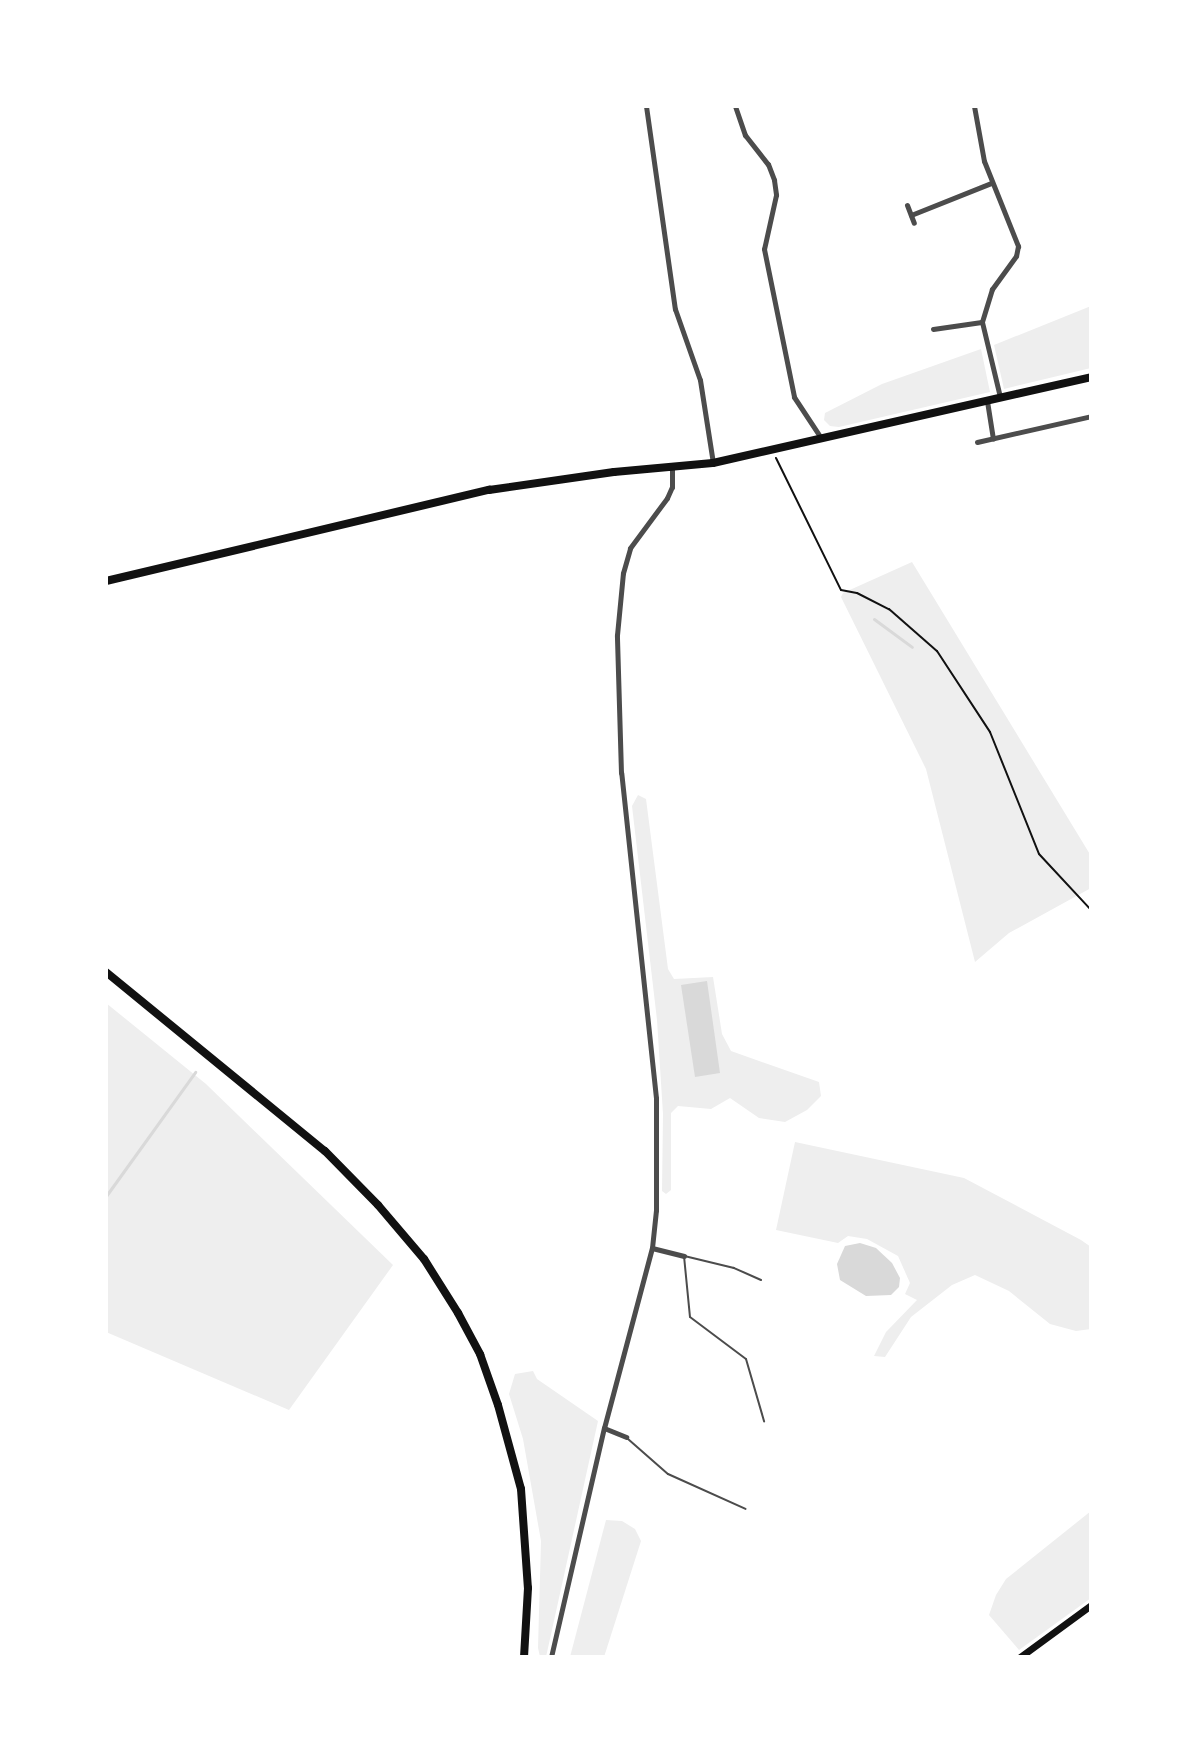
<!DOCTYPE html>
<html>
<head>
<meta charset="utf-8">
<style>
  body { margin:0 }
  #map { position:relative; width:1197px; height:1763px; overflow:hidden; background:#fff; font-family:"Noto Serif",serif }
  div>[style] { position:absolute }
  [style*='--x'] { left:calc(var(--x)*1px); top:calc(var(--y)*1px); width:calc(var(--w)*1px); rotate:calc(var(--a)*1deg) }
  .green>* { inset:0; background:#eee }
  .water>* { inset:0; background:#d9d9d9 }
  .stream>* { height:3px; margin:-1.5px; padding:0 1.5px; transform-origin:1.5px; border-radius:1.5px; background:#d9d9d9 }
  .path>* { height:2px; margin:-1px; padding:0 1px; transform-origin:1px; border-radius:1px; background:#111 }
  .service>* { height:2px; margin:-1px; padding:0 1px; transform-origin:1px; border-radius:1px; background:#4c4c4c }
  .minor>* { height:5px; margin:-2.5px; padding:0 2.5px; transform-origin:2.5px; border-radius:2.5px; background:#4c4c4c }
  .secondary>* { height:7px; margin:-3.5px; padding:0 3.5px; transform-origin:3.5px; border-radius:3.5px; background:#111 }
  .primary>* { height:8px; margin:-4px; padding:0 4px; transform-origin:4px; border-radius:4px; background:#111 }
  .trunk>* { height:8px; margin:-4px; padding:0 4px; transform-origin:4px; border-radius:4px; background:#111 }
  span { translate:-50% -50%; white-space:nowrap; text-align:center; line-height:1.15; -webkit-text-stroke:6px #fff; paint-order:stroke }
  .frame { position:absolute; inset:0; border:108px solid #fff; pointer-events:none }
</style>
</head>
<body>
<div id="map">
  <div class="green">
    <i style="clip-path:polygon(1091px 306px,1091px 368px,1004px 389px,994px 345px)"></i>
    <i style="clip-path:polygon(981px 349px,990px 392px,839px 427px,830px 426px,824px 420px,825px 413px,882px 384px)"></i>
    <i style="clip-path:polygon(912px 562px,1091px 856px,1091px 888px,1009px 933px,975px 962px,926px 769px,841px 597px,843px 593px)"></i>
    <i style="clip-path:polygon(638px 795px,646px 799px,668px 969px,674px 979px,713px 977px,722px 1034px,731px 1051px,819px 1082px,821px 1096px,807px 1110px,785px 1122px,759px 1118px,730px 1098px,711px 1109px,678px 1106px,671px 1113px,671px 1190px,666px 1194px,662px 1191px,663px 1114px,657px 1020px,632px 806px)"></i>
    <i style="clip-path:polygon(106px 1003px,206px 1084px,393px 1265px,289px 1410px,106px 1332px)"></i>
    <i style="clip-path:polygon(795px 1142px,964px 1178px,1081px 1240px,1091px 1247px,1091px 1329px,1076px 1331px,1050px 1324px,1009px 1291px,975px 1275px,952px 1285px,911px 1317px,885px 1357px,874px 1356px,886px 1332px,917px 1300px,905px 1294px,910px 1283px,898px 1256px,867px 1239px,848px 1236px,838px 1243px,776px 1230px)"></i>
    <i style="clip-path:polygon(533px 1371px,537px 1379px,598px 1421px,546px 1657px,540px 1657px,538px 1648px,541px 1541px,523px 1439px,509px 1394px,515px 1374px)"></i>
    <i style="clip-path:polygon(1091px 1511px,1091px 1598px,1019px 1650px,989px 1615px,996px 1595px,1006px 1579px)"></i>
    <i style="clip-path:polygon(606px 1520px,622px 1521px,635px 1529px,641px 1541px,604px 1657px,570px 1657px)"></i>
  </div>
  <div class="water">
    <i style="clip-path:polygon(707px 981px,720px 1073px,695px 1077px,681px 985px)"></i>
    <i style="clip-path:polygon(860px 1243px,876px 1248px,892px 1263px,900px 1278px,899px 1287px,891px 1295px,866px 1296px,840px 1280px,837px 1264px,845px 1246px)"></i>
  </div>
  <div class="stream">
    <i style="--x:874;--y:619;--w:47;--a:36.4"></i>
    <i style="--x:106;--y:1196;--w:153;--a:-54.3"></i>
  </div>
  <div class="path">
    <i style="--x:776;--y:458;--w:147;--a:63.8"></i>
    <i style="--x:841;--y:590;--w:16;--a:11"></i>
    <i style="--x:857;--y:593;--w:36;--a:27"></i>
    <i style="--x:889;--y:609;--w:64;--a:41.2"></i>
    <i style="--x:937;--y:651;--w:97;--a:56.8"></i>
    <i style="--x:990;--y:732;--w:131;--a:68.1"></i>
    <i style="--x:1039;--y:854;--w:76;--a:47.1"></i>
  </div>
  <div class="service">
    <i style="--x:761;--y:1280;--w:30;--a:-156"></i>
    <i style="--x:734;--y:1268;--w:51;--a:-166.5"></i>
    <i style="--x:684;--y:1256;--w:61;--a:84.4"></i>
    <i style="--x:690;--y:1317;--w:70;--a:36.9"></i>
    <i style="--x:746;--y:1359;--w:65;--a:73.8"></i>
    <i style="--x:628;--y:1439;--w:53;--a:41.2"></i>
    <i style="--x:668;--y:1474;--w:85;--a:24.2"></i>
  </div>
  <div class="minor">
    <i style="--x:646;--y:106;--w:205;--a:81.9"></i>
    <i style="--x:675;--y:309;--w:75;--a:70.6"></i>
    <i style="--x:700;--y:380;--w:84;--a:81.1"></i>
    <i style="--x:735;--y:106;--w:31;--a:71"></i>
    <i style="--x:745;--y:135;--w:37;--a:52"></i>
    <i style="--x:768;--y:164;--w:17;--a:69"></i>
    <i style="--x:774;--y:180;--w:15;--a:82"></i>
    <i style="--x:776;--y:195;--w:55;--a:102.5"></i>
    <i style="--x:764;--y:249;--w:151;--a:78.5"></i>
    <i style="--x:794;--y:397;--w:49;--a:56.6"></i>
    <i style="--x:974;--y:106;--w:56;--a:79.7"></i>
    <i style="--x:984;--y:161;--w:92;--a:68.2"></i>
    <i style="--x:1018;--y:246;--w:10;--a:101"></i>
    <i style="--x:1016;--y:256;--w:41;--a:126"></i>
    <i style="--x:992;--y:289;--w:34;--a:107"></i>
    <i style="--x:982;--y:322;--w:77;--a:76.5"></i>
    <i style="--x:907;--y:205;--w:19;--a:69"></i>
    <i style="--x:911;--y:215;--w:86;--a:-21.8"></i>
    <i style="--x:933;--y:329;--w:49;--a:-8.1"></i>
    <i style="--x:987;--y:401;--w:38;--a:81"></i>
    <i style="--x:977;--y:442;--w:117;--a:-12.8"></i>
    <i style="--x:652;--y:1248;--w:33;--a:14"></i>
    <i style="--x:604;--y:1428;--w:24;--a:22"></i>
    <i style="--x:551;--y:1657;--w:235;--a:-77"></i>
    <i style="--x:604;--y:1428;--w:186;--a:-75.1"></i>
    <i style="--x:652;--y:1248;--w:38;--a:-84"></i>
    <i style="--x:656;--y:1210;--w:112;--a:-90"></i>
    <i style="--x:656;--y:1098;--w:327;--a:-96.1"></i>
    <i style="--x:621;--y:773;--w:138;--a:-91.7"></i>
    <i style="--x:617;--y:635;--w:62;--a:-84.5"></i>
    <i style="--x:623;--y:573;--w:26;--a:-74"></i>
    <i style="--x:630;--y:548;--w:62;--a:-53.5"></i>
    <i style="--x:667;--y:498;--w:12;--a:-66"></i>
    <i style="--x:672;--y:487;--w:18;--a:-90"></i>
  </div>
  <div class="secondary">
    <i style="--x:1020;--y:1657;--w:88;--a:-36.2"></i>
  </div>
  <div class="primary">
    <i style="--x:106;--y:581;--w:394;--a:-13.4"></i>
    <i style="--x:489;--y:490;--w:126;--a:-8.2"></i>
    <i style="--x:614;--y:472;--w:99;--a:-5.2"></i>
    <i style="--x:713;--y:463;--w:388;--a:-12.8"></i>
  </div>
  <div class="trunk">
    <i style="--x:106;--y:972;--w:283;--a:39.3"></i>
    <i style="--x:325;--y:1151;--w:76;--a:45.5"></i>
    <i style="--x:378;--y:1205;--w:71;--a:49.6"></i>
    <i style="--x:424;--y:1259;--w:64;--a:57.8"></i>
    <i style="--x:458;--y:1313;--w:47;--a:61.8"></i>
    <i style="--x:480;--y:1354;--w:54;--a:70.6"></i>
    <i style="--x:498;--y:1405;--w:87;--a:74.7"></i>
    <i style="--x:521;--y:1489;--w:99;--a:86"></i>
    <i style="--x:528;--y:1588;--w:69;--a:93.3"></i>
  </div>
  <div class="frame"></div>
</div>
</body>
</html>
